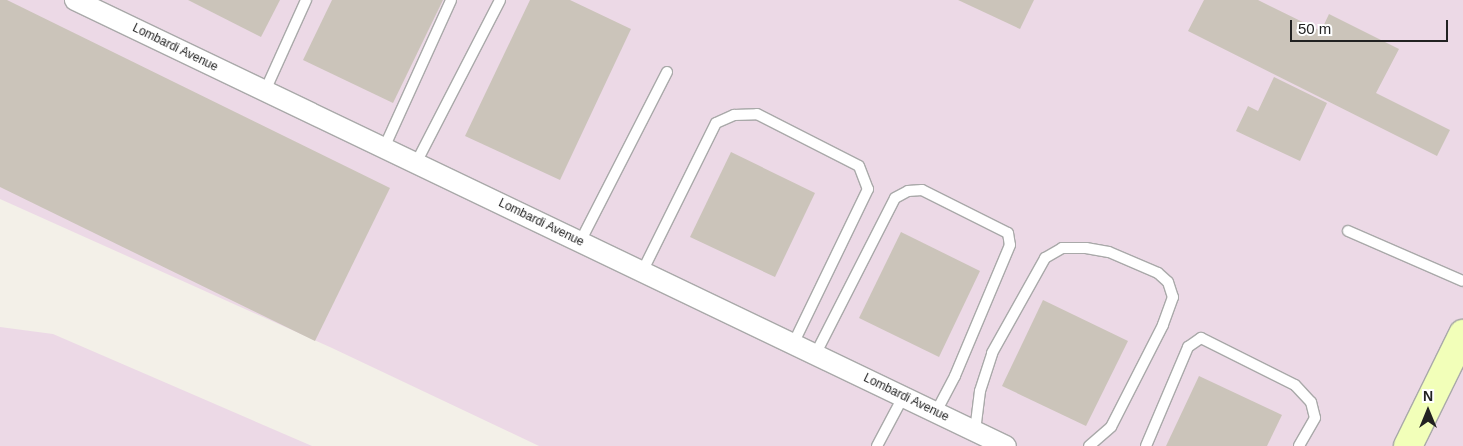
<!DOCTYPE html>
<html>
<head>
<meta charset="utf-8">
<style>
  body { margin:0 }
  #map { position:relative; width:1463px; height:446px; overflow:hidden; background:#f3f0e8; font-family:Arial,sans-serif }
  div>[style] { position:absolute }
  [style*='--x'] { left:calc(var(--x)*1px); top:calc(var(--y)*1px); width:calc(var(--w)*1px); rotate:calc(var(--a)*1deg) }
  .industrial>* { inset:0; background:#ecd9e6 }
  .building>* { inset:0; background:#cbc4ba }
  .roads { filter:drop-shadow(1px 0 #a9a9a9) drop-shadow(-1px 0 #a9a9a9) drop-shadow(0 1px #a9a9a9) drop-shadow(0 -1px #a9a9a9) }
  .lane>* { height:10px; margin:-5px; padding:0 5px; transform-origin:5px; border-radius:5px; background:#fff }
  .street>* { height:20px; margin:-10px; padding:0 10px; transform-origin:10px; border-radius:10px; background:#fff }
  .secondary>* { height:28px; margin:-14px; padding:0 14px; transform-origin:14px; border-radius:14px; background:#f2ffb9 }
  span { translate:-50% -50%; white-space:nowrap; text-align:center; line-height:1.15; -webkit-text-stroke:5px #fff; paint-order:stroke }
  .street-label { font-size:12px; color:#222 }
  .north { position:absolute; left:1403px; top:386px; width:50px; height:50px; -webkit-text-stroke:4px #fff; paint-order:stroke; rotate:0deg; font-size:14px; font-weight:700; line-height:20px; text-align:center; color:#222 }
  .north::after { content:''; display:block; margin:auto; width:18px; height:22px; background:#222; clip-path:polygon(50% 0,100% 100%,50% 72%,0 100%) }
  .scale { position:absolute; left:1290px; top:20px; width:158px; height:22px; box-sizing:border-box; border:2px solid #222; border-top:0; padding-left:6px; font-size:15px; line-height:18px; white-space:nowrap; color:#222; -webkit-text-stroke:4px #fff; paint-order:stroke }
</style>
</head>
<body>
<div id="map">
  <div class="industrial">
    <i style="clip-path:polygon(0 0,1463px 0,1463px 446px,539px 446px,332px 348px,0 199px)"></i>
    <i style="clip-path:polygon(0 327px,53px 334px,312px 446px,0 446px)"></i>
  </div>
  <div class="building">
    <i style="clip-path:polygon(0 0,7px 0,390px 188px,315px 341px,0 187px)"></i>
    <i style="clip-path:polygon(188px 0,280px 0,261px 37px)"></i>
    <i style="clip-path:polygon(332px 0,443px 0,393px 103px,303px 60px)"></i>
    <i style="clip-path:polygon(530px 0,570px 0,631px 29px,560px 180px,465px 136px)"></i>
    <i style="clip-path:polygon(958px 0,1034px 0,1020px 29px)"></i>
    <i style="clip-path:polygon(1204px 0,1258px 0,1321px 31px,1329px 14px,1399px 49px,1376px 93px,1450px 130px,1437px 156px,1188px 31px)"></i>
    <i style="clip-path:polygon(1274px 77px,1327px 103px,1300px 161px,1236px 131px,1248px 106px,1258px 111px)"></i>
    <i style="clip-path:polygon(731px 152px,815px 193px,775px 277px,690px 237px)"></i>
    <i style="clip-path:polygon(901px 232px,980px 271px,939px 357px,859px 318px)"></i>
    <i style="clip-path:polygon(1043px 300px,1128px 341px,1086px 426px,1002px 386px)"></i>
    <i style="clip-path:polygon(1199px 376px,1282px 415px,1267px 446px,1166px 446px)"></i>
  </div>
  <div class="roads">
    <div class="lane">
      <i style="--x:265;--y:91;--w:100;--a:-65.7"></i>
      <i style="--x:384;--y:148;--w:162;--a:-65.6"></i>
      <i style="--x:416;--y:163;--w:183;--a:-62.7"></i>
      <i style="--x:1348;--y:231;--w:125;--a:23.5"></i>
      <i style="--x:580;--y:242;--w:191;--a:-62.9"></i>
      <i style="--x:642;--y:272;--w:166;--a:-63.6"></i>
      <i style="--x:716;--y:123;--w:20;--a:-24"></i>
      <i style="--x:734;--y:115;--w:23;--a:-2"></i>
      <i style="--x:757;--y:114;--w:114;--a:27"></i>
      <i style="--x:859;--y:166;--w:25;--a:69"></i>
      <i style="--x:868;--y:189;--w:172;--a:115.8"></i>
      <i style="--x:815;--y:355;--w:176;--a:-63"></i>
      <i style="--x:895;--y:198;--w:15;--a:-28"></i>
      <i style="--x:908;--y:191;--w:14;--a:-4"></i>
      <i style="--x:922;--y:190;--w:96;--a:26.6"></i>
      <i style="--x:1008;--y:233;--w:12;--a:81"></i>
      <i style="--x:1010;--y:245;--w:142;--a:112.8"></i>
      <i style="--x:955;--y:376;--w:41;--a:117.8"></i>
      <i style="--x:975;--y:431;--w:40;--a:-82.9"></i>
      <i style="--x:980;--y:391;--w:40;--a:-72"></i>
      <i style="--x:992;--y:353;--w:109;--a:-60.8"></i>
      <i style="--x:1045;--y:258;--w:20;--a:-30"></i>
      <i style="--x:1062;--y:248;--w:24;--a:0"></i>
      <i style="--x:1086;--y:248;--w:23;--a:10"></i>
      <i style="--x:1109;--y:252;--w:53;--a:23.2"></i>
      <i style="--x:1158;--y:273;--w:13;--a:42"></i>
      <i style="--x:1168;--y:282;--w:16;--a:72"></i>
      <i style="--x:1173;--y:297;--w:30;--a:110"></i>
      <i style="--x:1163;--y:325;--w:114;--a:117"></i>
      <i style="--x:1111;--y:427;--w:29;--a:139"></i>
      <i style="--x:877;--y:446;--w:55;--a:-62"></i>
      <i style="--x:1146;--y:446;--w:108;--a:-67"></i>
      <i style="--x:1188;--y:347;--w:16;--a:-35"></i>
      <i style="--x:1201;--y:338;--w:105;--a:26.6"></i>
      <i style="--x:1295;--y:385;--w:23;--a:47"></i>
      <i style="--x:1311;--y:402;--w:16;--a:76"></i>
      <i style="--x:1315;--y:418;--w:32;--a:120"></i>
    </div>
    <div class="street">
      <i style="--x:75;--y:0;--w:1032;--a:25.6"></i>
    </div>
    <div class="secondary">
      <i style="--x:1408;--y:446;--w:125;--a:-63.8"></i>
    </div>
  </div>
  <div class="street-label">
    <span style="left:175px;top:48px;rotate:26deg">Lombardi Avenue</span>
    <span style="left:541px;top:223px;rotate:26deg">Lombardi Avenue</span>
    <span style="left:906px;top:398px;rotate:26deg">Lombardi Avenue</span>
  </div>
  <div class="north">N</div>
  <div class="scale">50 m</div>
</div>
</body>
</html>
